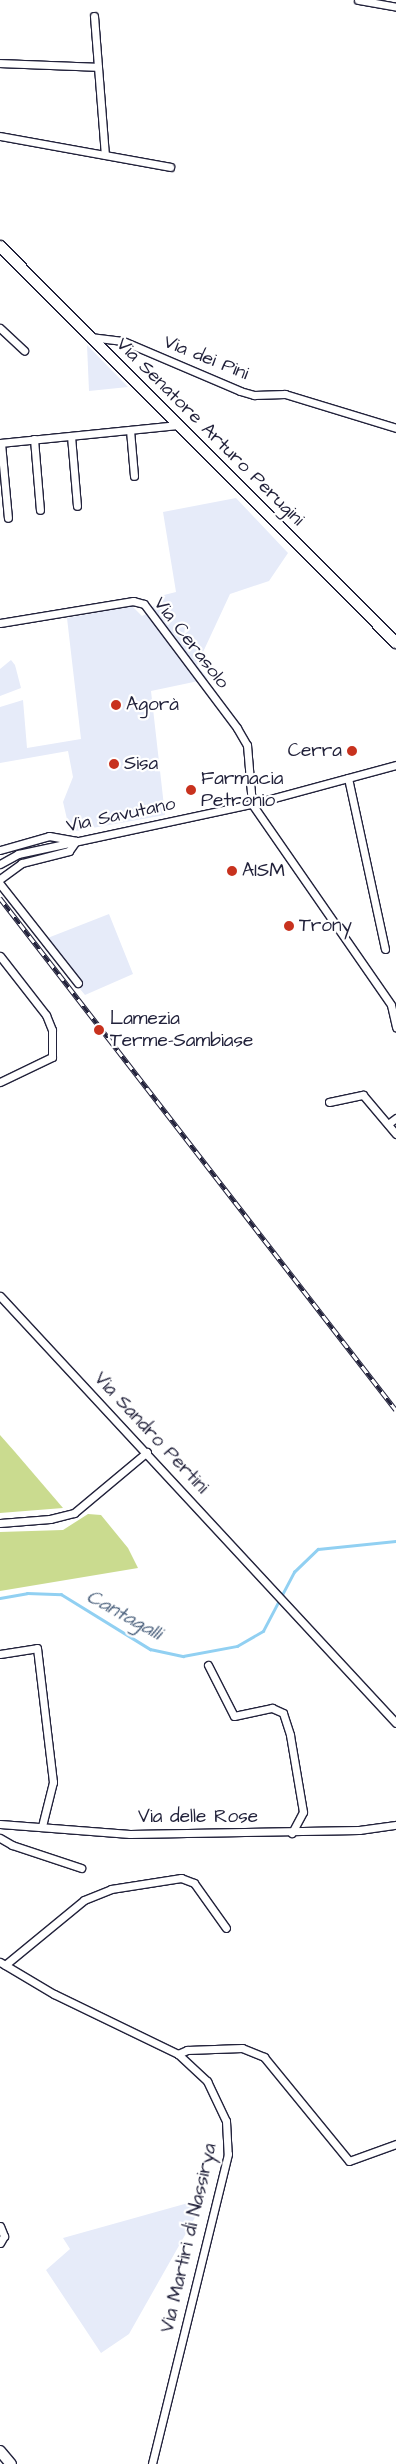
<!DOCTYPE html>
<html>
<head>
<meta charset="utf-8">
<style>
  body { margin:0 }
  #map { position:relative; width:396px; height:2464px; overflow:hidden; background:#fff; font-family:"Architects Daughter",sans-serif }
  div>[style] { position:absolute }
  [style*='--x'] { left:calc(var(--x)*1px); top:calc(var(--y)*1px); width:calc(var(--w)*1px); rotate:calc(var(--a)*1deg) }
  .built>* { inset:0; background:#e6ebf9 }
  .green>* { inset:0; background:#cadb8f }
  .stream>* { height:2.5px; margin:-1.25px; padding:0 1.25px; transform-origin:1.25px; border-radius:1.25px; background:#91d0f2 }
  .roads { filter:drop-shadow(1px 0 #22223b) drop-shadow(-1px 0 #22223b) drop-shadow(0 1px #22223b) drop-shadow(0 -1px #22223b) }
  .street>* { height:7px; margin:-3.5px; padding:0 3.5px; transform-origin:3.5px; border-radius:3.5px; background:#fff }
  .secondary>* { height:10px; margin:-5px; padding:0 5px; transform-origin:5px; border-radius:5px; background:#fff }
  .rail>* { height:4.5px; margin-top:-2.25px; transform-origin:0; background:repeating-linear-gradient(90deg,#fff 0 8px,#22223b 0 16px); box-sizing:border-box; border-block:1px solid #22223b }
  .dots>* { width:14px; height:14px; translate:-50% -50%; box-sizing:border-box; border:2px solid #fff; border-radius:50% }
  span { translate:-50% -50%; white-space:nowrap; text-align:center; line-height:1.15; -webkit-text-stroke:4.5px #fff; paint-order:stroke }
  .street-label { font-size:19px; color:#22223b }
  .poi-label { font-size:19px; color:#22223b }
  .left { translate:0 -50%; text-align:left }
  .right { translate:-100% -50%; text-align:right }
  .water-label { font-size:20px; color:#495f7b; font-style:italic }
</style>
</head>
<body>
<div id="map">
  <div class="built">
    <i style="clip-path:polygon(87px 345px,128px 387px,89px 391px)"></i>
    <i style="clip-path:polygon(236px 498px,288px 553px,269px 581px,230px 594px,197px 665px,208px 679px,151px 691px,165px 815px,70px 832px,63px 802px,73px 777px,68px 751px,0 763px,0 707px,23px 700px,27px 748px,81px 739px,67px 618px,132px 606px,142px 616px,146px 614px,164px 595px,176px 592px,163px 512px)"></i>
    <i style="clip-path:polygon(11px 660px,15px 665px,21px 688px,0 696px,0 669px)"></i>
    <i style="clip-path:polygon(109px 914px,133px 974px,85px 995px,40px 941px)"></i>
    <i style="clip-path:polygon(206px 2198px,129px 2334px,101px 2353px,46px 2270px,70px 2249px,63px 2238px)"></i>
  </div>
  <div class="green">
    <i style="clip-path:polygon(0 1435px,15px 1452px,63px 1508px,0 1513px)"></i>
    <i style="clip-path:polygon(88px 1514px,101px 1515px,128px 1548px,138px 1568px,0 1591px,0 1532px,63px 1530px)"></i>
  </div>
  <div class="stream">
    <i style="--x:0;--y:1598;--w:27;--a:-10"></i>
    <i style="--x:27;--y:1593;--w:34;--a:2"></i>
    <i style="--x:61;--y:1594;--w:105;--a:31.7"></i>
    <i style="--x:150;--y:1649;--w:34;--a:12"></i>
    <i style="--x:183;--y:1656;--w:55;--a:-10.5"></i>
    <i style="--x:237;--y:1646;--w:30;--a:-30"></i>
    <i style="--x:263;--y:1631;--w:67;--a:-62.3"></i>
    <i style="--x:294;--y:1572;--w:33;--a:-44"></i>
    <i style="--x:318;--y:1549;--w:78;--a:-5.9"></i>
  </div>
  <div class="roads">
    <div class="street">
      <i style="--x:358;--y:0;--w:39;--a:10"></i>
      <i style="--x:94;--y:16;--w:139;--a:85.5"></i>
      <i style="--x:0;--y:63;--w:98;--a:2.3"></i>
      <i style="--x:0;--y:136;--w:173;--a:10.3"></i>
      <i style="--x:0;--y:328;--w:33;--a:43"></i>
      <i style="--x:90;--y:337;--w:33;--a:7"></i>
      <i style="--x:123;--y:341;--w:127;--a:23.1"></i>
      <i style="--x:240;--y:391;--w:15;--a:16"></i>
      <i style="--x:254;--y:395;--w:31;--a:-2"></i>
      <i style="--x:285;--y:394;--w:116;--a:17"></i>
      <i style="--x:130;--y:430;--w:46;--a:85"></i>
      <i style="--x:71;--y:436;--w:70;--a:85.1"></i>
      <i style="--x:34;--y:439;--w:71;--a:85.2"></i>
      <i style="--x:0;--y:443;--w:179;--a:-5.8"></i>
      <i style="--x:1;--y:443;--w:75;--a:84.7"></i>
      <i style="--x:0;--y:623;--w:135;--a:-9.4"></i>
      <i style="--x:133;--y:601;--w:11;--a:15"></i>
      <i style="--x:144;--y:604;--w:155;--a:53.1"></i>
      <i style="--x:237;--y:728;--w:20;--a:60"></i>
      <i style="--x:247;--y:745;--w:59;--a:85.2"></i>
      <i style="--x:252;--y:804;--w:244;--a:55.3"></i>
      <i style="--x:391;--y:1005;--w:23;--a:77"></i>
      <i style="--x:348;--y:778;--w:175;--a:77.8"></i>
      <i style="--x:0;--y:850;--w:51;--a:-15.9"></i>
      <i style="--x:49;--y:836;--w:27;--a:10"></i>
      <i style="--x:76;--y:841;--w:12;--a:125"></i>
      <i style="--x:69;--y:851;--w:49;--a:165.7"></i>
      <i style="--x:22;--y:863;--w:27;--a:144"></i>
      <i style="--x:0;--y:864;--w:21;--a:-29"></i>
      <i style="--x:18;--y:854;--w:239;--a:-12.1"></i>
      <i style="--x:252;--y:804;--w:149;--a:-15.2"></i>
      <i style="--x:0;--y:884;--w:126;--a:51.8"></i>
      <i style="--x:0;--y:956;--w:75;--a:52.1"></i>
      <i style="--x:46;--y:1015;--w:16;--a:68"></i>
      <i style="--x:52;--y:1030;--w:27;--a:90"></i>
      <i style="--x:52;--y:1057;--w:58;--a:154.3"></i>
      <i style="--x:329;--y:1102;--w:35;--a:-12"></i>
      <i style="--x:363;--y:1095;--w:51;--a:49.8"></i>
      <i style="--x:388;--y:1124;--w:10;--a:-37"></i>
      <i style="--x:0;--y:1296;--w:582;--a:47.16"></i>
      <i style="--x:0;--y:1523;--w:50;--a:-4.6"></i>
      <i style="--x:50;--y:1519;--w:25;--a:-14"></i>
      <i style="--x:74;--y:1513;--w:95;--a:-39.9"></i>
      <i style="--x:0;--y:1654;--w:37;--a:-9"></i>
      <i style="--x:37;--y:1648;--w:135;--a:83.2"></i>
      <i style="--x:53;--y:1782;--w:45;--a:104"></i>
      <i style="--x:208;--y:1665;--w:57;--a:63"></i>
      <i style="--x:234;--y:1716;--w:39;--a:-12"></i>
      <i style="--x:272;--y:1708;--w:12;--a:24"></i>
      <i style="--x:283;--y:1713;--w:23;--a:72"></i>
      <i style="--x:290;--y:1735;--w:78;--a:80.4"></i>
      <i style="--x:303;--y:1812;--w:24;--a:118"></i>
      <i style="--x:0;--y:1824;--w:130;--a:4.4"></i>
      <i style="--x:130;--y:1834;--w:229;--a:-1"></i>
      <i style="--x:359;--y:1830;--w:37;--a:-8"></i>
      <i style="--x:0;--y:1838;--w:14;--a:30"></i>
      <i style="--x:12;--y:1845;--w:73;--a:18.4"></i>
      <i style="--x:0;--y:1962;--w:63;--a:30.7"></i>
      <i style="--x:54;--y:1994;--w:138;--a:25.8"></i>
      <i style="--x:178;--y:2054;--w:40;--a:43"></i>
      <i style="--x:207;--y:2081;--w:44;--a:64.6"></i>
      <i style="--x:226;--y:2121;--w:33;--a:87"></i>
      <i style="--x:228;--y:2154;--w:319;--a:103.8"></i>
      <i style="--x:5;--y:1965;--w:102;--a:-39.4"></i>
      <i style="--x:84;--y:1900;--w:29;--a:-22"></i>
      <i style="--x:111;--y:1889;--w:71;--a:-8.9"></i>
      <i style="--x:181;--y:1878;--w:14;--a:21"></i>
      <i style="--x:194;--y:1883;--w:55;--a:54.6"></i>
      <i style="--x:178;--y:2054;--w:10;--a:-24"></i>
      <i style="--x:187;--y:2050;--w:55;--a:-2.1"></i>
      <i style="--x:242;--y:2048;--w:24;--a:22"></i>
      <i style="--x:264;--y:2057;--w:134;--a:50.7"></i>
      <i style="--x:349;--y:2161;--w:50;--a:-19.9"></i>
      <i style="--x:0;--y:2226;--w:11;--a:68"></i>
      <i style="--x:4;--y:2236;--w:8;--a:120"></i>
    </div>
    <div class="secondary">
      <i style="--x:0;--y:246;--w:561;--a:45.07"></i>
      <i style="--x:0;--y:2451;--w:17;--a:50"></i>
    </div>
  </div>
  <div class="rail">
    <i style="--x:0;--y:898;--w:647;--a:52.28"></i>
  </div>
  <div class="dots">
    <i style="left:116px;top:705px;background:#c8321e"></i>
    <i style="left:352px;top:751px;background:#c8321e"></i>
    <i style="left:114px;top:764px;background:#c8321e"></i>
    <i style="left:191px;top:790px;background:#c8321e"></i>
    <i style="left:232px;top:871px;background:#c8321e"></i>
    <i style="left:289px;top:926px;background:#c8321e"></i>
    <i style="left:99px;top:1030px;background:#c8321e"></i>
  </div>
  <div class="street-label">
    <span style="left:206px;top:358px;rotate:22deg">Via dei Pini</span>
    <span style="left:210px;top:432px;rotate:45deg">Via Senatore Arturo Perugini</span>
    <span style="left:191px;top:643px;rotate:52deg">Via Cerasolo</span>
    <span style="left:121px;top:815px;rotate:-12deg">Via Savutano</span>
    <span style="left:151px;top:1433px;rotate:47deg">Via Sandro Pertini</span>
    <span style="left:198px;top:1817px">Via delle Rose</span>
    <span style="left:189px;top:2238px;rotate:-77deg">Via Martiri di Nassirya</span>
  </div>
  <div class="poi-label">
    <span class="left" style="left:126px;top:705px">Agorà</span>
    <span class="right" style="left:342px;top:751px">Cerra</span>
    <span class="left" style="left:124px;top:764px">Sisa</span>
    <span class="left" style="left:201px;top:790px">Farmacia<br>Petronio</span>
    <span class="left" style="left:242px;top:871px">AISM</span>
    <span class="left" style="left:299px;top:926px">Trony</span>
    <span class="left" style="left:110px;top:1030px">Lamezia<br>Terme-Sambiase</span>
  </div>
  <div class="water-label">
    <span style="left:124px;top:1615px;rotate:29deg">Cantagalli</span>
  </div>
</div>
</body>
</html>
